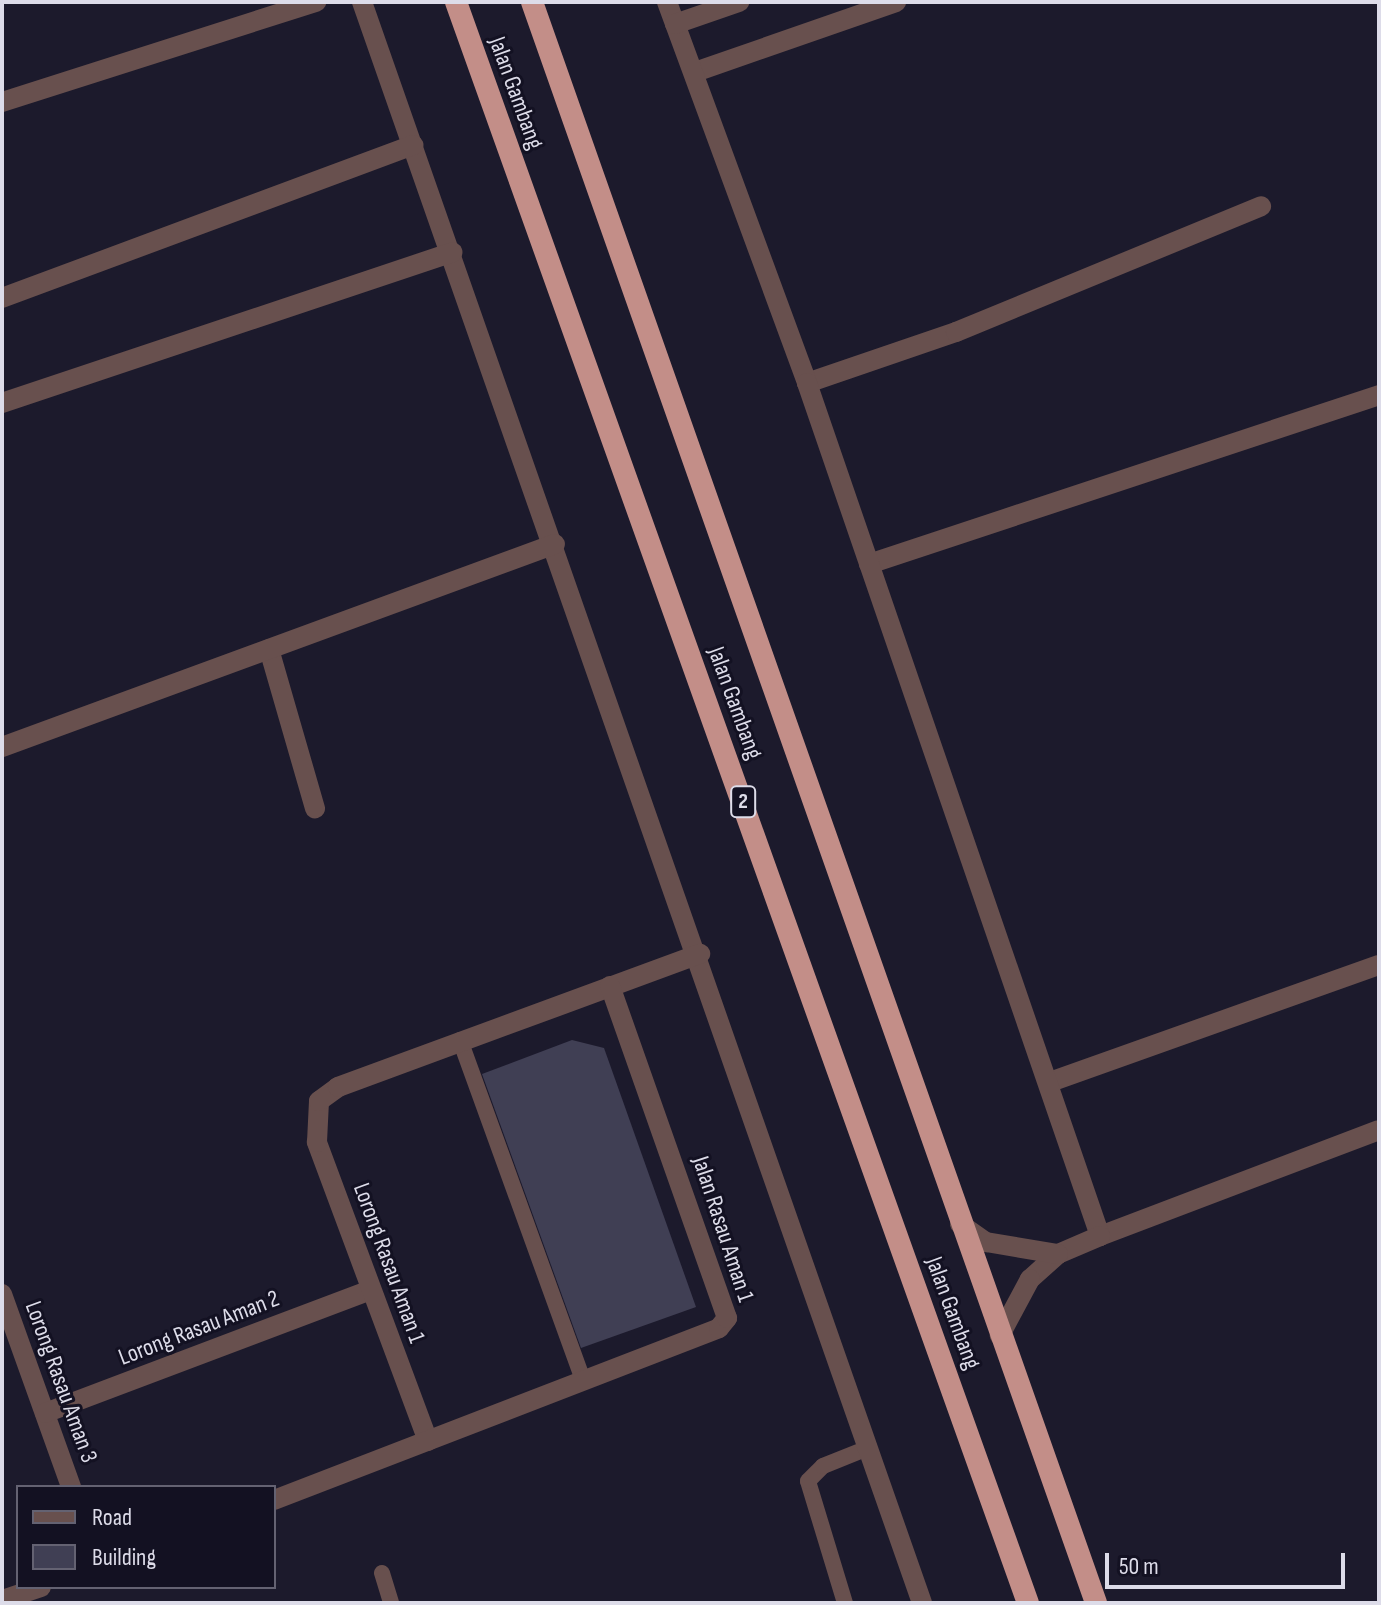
<!DOCTYPE html>
<html>
<head>
<meta charset="utf-8">
<style>
  body { margin:0 }
  #map { position:relative; width:1381px; height:1605px; overflow:hidden; background:#1c1a2c; font-family:"Sofia Sans Condensed",sans-serif }
  div>[style] { position:absolute }
  [style*='--x'] { left:calc(var(--x)*1px); top:calc(var(--y)*1px); width:calc(var(--w)*1px); rotate:calc(var(--a)*1deg) }
  .building>* { inset:0; background:#403f54 }
  .service>* { height:16px; margin:-8px; padding:0 8px; transform-origin:8px; border-radius:8px; background:#68504e }
  .minor>* { height:20px; margin:-10px; padding:0 10px; transform-origin:10px; border-radius:10px; background:#68504e }
  .tertiary>* { height:20px; margin:-10px; padding:0 10px; transform-origin:10px; border-radius:10px; background:#68504e }
  .trunk>* { height:22px; margin:-11px; padding:0 11px; transform-origin:11px; border-radius:11px; background:#c38e88 }
  span { translate:-50% -50%; white-space:nowrap; text-align:center; line-height:1.15; -webkit-text-stroke:6px #131122; paint-order:stroke }
  .shield-label span { padding:2px 6px; background:#131122; border:2px solid; border-radius:6px; -webkit-text-stroke-width:0 }
  .shield-label { font-size:22px; color:#dddce9; font-weight:700 }
  .street-label { font-size:24px; color:#dddce9 }
  .frame { position:absolute; inset:0; border:4px solid #dddce9; pointer-events:none }
  .legend { position:absolute; left:16px; top:1485px; width:260px; height:104px; box-sizing:border-box; background:#131122; border:2px solid #646272; margin:0; padding:10px 14px; list-style:none; font-size:24px; color:#dddce9 }
  .legend li { display:flex; align-items:center; gap:16px; height:40px }
  .legend b { width:40px; border:2px solid #646272 }
  .scale { position:absolute; left:1105px; top:1553px; width:240px; height:36px; box-sizing:border-box; border:4px solid #dddce9; border-top:0; padding-left:10px; font-size:24px; line-height:28px; white-space:nowrap; color:#dddce9; -webkit-text-stroke:6px #131122; paint-order:stroke }
</style>
</head>
<body>
<div id="map">
  <div class="building">
    <i style="clip-path:polygon(572px 1040px,604px 1048px,696px 1307px,581px 1348px,482px 1074px)"></i>
  </div>
  <div class="service">
    <i style="--x:460;--y:1040;--w:361;--a:70.1"></i>
    <i style="--x:382;--y:1573;--w:31;--a:73"></i>
    <i style="--x:845;--y:1603;--w:127;--a:-106.9"></i>
    <i style="--x:808;--y:1481;--w:21;--a:-45"></i>
    <i style="--x:823;--y:1466;--w:48;--a:-21.8"></i>
  </div>
  <div class="minor">
    <i style="--x:362;--y:2;--w:1696;--a:70.72"></i>
    <i style="--x:695;--y:72;--w:213;--a:-19.2"></i>
    <i style="--x:2;--y:102;--w:330;--a:-17.7"></i>
    <i style="--x:2;--y:298;--w:439;--a:-20.4"></i>
    <i style="--x:807;--y:383;--w:157;--a:-18.9"></i>
    <i style="--x:956;--y:332;--w:330;--a:-22.4"></i>
    <i style="--x:2;--y:403;--w:475;--a:-18.5"></i>
    <i style="--x:869;--y:564;--w:537;--a:-18.33"></i>
    <i style="--x:269;--y:649;--w:166;--a:73.9"></i>
    <i style="--x:2;--y:747;--w:589;--a:-20.16"></i>
    <i style="--x:1050;--y:1082;--w:349;--a:-19.6"></i>
    <i style="--x:1100;--y:1236;--w:298;--a:-20.8"></i>
    <i style="--x:2;--y:1294;--w:205;--a:70.3"></i>
    <i style="--x:45;--y:1413;--w:347;--a:-20.7"></i>
    <i style="--x:428;--y:1441;--w:319;--a:-110.4"></i>
    <i style="--x:317;--y:1142;--w:41;--a:-87.2"></i>
    <i style="--x:319;--y:1101;--w:24;--a:-36"></i>
    <i style="--x:338;--y:1087;--w:386;--a:-20.2"></i>
    <i style="--x:274;--y:1500;--w:477;--a:-21.1"></i>
    <i style="--x:719;--y:1328;--w:13;--a:-51"></i>
    <i style="--x:727;--y:1318;--w:352;--a:-109.4"></i>
    <i style="--x:2;--y:1600;--w:41;--a:-18.4"></i>
  </div>
  <div class="tertiary">
    <i style="--x:667;--y:2;--w:406;--a:69.8"></i>
    <i style="--x:807;--y:383;--w:902;--a:71.04"></i>
    <i style="--x:1100;--y:1236;--w:46;--a:156.8"></i>
    <i style="--x:1058;--y:1254;--w:38;--a:138"></i>
    <i style="--x:1030;--y:1279;--w:64;--a:118.2"></i>
    <i style="--x:675;--y:24;--w:68;--a:-19"></i>
    <i style="--x:960;--y:1224;--w:32;--a:35"></i>
    <i style="--x:986;--y:1242;--w:73;--a:9.5"></i>
  </div>
  <div class="trunk">
    <i style="--x:456;--y:2;--w:1700;--a:70.34"></i>
    <i style="--x:532;--y:2;--w:1697;--a:70.59"></i>
  </div>
  <div class="shield-label">
    <span style="left:743px;top:802px">2</span>
  </div>
  <div class="street-label">
    <span style="left:516px;top:93px;rotate:70deg">Jalan Gambang</span>
    <span style="left:735px;top:703px;rotate:70deg">Jalan Gambang</span>
    <span style="left:723px;top:1229px;rotate:72deg">Jalan Rasau Aman 1</span>
    <span style="left:389px;top:1263px;rotate:70deg">Lorong Rasau Aman 1</span>
    <span style="left:953px;top:1313px;rotate:70deg">Jalan Gambang</span>
    <span style="left:199px;top:1328px;rotate:-21deg">Lorong Rasau Aman 2</span>
    <span style="left:61px;top:1382px;rotate:70deg">Lorong Rasau Aman 3</span>
  </div>
  <div class="frame"></div>
  <ul class="legend">
  <li><b style="height:10px;background:#68504e"></b>Road</li>
  <li><b style="height:22px;background:#403f54"></b>Building</li>
  </ul>
  <div class="scale">50 m</div>
</div>
</body>
</html>
